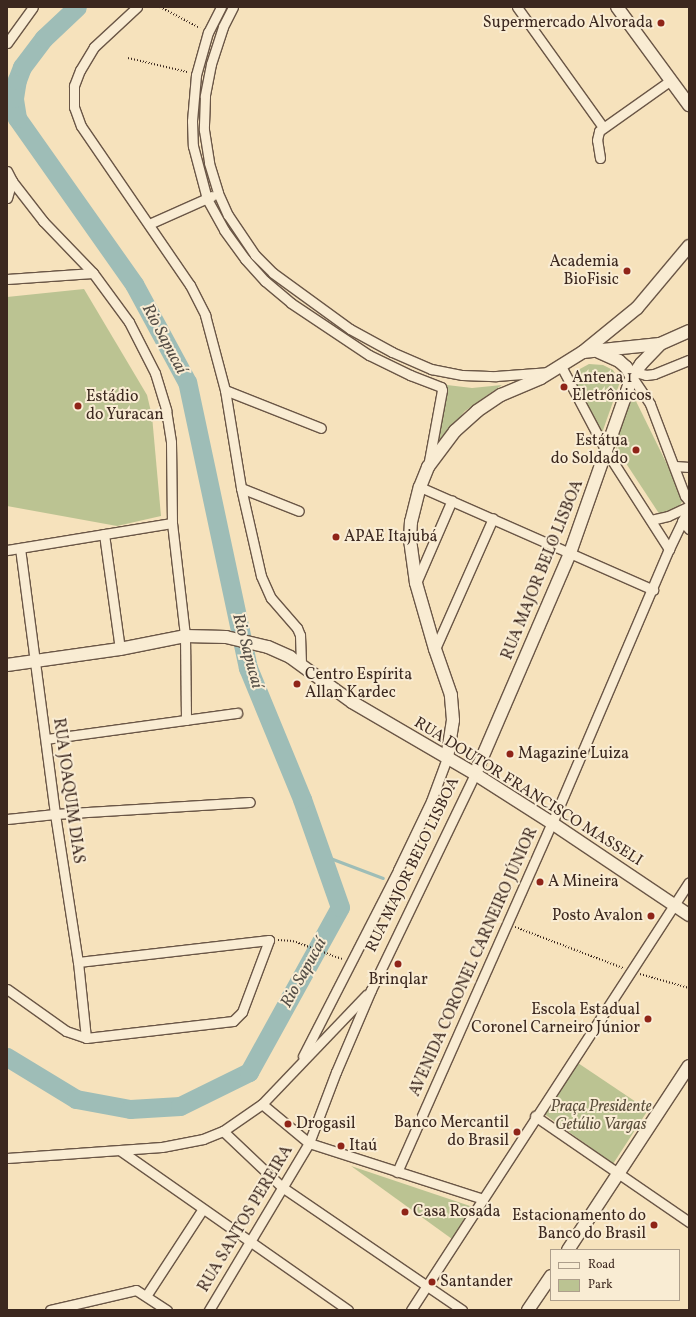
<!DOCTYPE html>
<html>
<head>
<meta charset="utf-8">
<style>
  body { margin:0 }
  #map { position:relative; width:696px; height:1317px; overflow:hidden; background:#f6e2bc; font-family:Vollkorn,serif }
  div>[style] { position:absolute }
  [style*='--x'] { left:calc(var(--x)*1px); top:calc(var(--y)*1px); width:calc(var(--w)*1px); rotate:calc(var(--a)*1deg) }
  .green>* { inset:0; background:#bbc392 }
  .stream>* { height:3px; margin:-1.5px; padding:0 1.5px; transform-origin:1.5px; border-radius:1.5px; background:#9ebdb7 }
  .river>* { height:19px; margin:-9.5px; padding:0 9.5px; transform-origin:9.5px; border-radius:9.5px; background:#9ebdb7 }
  .path>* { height:2px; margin-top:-1px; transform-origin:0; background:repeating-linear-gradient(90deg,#3c281f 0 1px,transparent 0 3px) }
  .roads { filter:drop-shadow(1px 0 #6a5646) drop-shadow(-1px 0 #6a5646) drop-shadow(0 1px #6a5646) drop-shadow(0 -1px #6a5646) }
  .street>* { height:9px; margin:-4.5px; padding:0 4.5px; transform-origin:4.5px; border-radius:4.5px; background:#f9ecd3 }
  .secondary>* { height:12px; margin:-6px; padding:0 6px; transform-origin:6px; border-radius:6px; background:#f9ecd3 }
  .dots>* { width:11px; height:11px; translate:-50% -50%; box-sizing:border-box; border:2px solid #f9ecd3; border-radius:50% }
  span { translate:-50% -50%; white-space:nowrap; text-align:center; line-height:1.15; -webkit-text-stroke:4px #f9ecd3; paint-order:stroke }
  .poi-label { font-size:16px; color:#3c281f }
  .right { translate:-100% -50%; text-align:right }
  .left { translate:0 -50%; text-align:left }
  .street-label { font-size:16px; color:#3c281f }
  .park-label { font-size:16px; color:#5c4f3c; font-style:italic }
  .water-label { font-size:17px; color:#544d45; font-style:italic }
  .frame { position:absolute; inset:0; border:8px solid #3c281f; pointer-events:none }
  .legend { position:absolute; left:550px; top:1249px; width:130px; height:52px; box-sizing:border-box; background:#f9ecd3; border:1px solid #ad9e8b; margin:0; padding:5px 7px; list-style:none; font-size:12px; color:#3c281f }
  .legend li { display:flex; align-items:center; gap:8px; height:20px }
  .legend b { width:20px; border:1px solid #ad9e8b }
</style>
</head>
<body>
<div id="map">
  <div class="green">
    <i style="clip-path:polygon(84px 289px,147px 395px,152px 416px,161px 516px,117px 526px,7px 506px,7px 297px)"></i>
    <i style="clip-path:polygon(589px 364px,603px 365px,613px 370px,620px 382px,602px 433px,573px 381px,578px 370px)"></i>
    <i style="clip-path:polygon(447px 385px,472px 388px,502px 385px,465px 411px,437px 444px)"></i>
    <i style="clip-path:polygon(632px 393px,684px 499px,675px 512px,660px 515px,614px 445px)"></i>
    <i style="clip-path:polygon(575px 1061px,648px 1110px,613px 1164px,543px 1113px)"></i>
    <i style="clip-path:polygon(351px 1166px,473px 1207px,452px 1239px)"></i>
  </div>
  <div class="stream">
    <i style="--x:322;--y:855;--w:65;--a:20.7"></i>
  </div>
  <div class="river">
    <i style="--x:7;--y:1057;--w:81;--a:31.3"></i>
    <i style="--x:76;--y:1099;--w:55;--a:10.5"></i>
    <i style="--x:130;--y:1109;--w:50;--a:-3.4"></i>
    <i style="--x:180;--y:1106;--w:77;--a:-26.2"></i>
    <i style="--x:249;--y:1072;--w:188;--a:-61.1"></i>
    <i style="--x:340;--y:907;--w:114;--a:-109.4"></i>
    <i style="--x:302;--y:799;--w:142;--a:-112.4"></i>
    <i style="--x:248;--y:668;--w:292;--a:-102"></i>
    <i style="--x:187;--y:382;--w:111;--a:-118.4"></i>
    <i style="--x:134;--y:284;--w:203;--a:-125.2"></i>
    <i style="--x:17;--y:118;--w:20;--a:-99"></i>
    <i style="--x:14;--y:98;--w:18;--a:-81"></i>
    <i style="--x:17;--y:80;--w:14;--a:-69"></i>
    <i style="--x:22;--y:67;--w:36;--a:-53"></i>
    <i style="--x:44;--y:38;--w:45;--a:-43.2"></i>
  </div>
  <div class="path">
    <i style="--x:160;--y:7;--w:45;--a:27.7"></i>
    <i style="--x:128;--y:58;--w:61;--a:13.3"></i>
    <i style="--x:515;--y:927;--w:116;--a:20.8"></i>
    <i style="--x:278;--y:940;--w:15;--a:4"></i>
    <i style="--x:293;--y:941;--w:52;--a:20.2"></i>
    <i style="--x:640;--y:974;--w:51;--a:15.9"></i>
  </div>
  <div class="roads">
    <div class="street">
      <i style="--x:137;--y:7;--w:59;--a:137.1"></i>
      <i style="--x:94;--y:47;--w:27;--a:121"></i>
      <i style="--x:80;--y:70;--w:17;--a:111"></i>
      <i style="--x:74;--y:86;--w:21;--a:90"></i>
      <i style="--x:74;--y:107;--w:20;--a:70"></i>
      <i style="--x:81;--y:126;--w:193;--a:55.6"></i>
      <i style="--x:190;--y:285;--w:34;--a:63"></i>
      <i style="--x:205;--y:315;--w:78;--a:75.1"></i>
      <i style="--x:225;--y:390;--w:99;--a:80.7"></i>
      <i style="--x:241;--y:488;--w:90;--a:77.2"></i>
      <i style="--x:261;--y:576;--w:24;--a:66"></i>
      <i style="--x:271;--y:598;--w:40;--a:49"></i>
      <i style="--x:297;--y:628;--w:8;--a:67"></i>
      <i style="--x:300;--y:635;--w:30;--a:88"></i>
      <i style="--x:221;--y:7;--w:28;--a:117"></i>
      <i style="--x:208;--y:32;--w:45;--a:105.6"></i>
      <i style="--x:196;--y:75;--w:46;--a:95"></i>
      <i style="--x:192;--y:121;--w:25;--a:88"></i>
      <i style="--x:193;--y:146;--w:55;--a:75.2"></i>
      <i style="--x:207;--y:199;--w:35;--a:61"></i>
      <i style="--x:224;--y:230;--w:36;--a:54"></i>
      <i style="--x:245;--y:259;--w:30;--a:48"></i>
      <i style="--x:265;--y:281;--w:34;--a:40"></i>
      <i style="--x:291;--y:303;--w:94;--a:33.7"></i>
      <i style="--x:369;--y:355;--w:46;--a:26"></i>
      <i style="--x:410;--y:375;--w:33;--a:21"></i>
      <i style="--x:441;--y:387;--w:3;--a:72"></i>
      <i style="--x:442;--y:390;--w:77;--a:100.4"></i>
      <i style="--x:233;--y:7;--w:22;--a:117"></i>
      <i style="--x:223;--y:27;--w:39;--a:108"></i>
      <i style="--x:211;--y:64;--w:33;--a:101"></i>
      <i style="--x:205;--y:96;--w:34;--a:92"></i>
      <i style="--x:204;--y:130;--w:33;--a:81"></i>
      <i style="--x:209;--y:163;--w:31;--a:73"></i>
      <i style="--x:218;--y:193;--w:24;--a:66"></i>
      <i style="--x:228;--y:215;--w:48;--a:56"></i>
      <i style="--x:255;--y:255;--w:25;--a:45"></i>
      <i style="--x:273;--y:273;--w:95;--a:36"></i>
      <i style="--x:350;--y:329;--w:48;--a:28.7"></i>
      <i style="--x:392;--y:352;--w:43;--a:23.6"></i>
      <i style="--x:431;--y:369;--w:32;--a:11"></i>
      <i style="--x:462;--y:375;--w:34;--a:2"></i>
      <i style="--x:496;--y:376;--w:54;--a:-4.2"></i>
      <i style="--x:517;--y:7;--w:148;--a:54.4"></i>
      <i style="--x:7;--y:43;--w:44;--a:-54.2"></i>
      <i style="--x:600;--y:158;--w:18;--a:-99"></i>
      <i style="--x:597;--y:140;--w:9;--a:-77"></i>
      <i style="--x:599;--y:131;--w:88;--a:-35.3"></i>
      <i style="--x:7;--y:171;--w:11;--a:63"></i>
      <i style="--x:12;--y:181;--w:51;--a:52.2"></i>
      <i style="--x:43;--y:221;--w:72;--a:46.1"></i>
      <i style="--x:93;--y:273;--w:61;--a:53.7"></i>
      <i style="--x:129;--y:322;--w:57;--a:63"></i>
      <i style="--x:155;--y:373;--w:39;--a:73"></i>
      <i style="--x:166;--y:410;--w:32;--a:81"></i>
      <i style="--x:171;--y:442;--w:81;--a:89.3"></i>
      <i style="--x:172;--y:523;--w:114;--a:83.4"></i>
      <i style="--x:185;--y:636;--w:84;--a:89.3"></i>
      <i style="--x:7;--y:198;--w:18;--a:-74"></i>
      <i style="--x:149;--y:224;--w:69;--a:-24"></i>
      <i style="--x:7;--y:279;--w:86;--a:-4"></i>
      <i style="--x:561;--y:366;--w:96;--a:62.1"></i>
      <i style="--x:606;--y:451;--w:117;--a:57.3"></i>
      <i style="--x:635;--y:372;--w:11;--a:15"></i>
      <i style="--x:646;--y:375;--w:8;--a:-7"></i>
      <i style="--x:654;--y:374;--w:38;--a:-22"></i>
      <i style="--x:632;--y:377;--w:32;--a:56"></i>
      <i style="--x:650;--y:404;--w:98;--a:69.2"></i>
      <i style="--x:685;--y:496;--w:6;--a:51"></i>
      <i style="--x:225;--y:390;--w:103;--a:21.6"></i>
      <i style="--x:675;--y:466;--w:14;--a:4"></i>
      <i style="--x:420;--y:487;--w:255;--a:23.8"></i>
      <i style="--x:241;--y:488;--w:62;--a:21.6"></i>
      <i style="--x:651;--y:520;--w:17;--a:-13"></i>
      <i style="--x:668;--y:516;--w:23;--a:-25"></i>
      <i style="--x:682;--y:521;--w:11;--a:49"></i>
      <i style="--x:104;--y:534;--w:116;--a:82.1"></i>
      <i style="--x:20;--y:548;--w:268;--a:82.5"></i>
      <i style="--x:55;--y:814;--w:150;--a:81.2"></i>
      <i style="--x:78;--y:962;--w:76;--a:84"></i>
      <i style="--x:7;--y:550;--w:167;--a:-9.3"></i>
      <i style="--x:416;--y:583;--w:90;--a:-66.6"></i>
      <i style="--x:435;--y:649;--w:143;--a:-66.1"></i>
      <i style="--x:46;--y:739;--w:193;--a:-7.8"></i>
      <i style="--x:7;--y:819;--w:48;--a:-5.9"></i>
      <i style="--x:55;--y:814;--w:195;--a:-3.5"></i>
      <i style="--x:7;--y:989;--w:72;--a:35.4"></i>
      <i style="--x:66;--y:1031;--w:21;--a:19"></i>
      <i style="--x:86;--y:1038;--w:148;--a:-6.6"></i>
      <i style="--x:233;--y:1021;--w:13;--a:-45"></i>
      <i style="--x:242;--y:1012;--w:77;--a:-69.4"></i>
      <i style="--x:269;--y:940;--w:192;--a:173.4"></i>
      <i style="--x:303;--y:1056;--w:209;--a:-62.9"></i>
      <i style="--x:398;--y:870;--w:76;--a:-64.4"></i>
      <i style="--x:431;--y:801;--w:46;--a:-69.6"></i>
      <i style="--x:262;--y:1104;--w:61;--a:39.7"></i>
      <i style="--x:309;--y:1143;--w:183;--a:17.8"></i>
      <i style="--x:535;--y:1116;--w:187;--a:34.5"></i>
      <i style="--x:223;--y:1131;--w:81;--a:43.5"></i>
      <i style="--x:282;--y:1187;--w:218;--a:34.3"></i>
      <i style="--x:121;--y:1151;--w:277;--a:35"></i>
      <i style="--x:7;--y:1158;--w:155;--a:-4.1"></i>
      <i style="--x:162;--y:1147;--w:42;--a:-11"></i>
      <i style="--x:203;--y:1139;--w:22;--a:-22"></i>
      <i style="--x:223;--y:1131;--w:47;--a:-34.7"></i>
      <i style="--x:262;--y:1104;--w:151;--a:-46.3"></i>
      <i style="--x:397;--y:1172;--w:382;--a:-66.1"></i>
      <i style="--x:552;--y:823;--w:298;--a:-66.9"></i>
      <i style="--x:669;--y:549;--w:47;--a:-64.5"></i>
      <i style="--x:146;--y:1296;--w:103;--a:-56.9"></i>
      <i style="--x:50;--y:1310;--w:88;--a:-13.1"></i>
      <i style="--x:136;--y:1290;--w:37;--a:33"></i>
      <i style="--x:209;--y:1310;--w:195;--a:-59.1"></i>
      <i style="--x:309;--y:1143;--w:76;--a:-69.2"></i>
      <i style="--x:336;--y:1072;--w:89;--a:-66.9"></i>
      <i style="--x:371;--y:990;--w:240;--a:-64.3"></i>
      <i style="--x:411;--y:1310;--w:510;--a:-56.99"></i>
    </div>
    <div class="secondary">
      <i style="--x:617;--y:7;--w:122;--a:53.7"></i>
      <i style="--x:583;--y:352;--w:77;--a:-5.9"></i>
      <i style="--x:660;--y:344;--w:32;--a:-24"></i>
      <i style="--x:599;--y:352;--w:22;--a:24"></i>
      <i style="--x:619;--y:361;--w:9;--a:41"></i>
      <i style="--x:626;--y:367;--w:12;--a:59"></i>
      <i style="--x:7;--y:665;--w:114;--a:-8.1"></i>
      <i style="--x:120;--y:649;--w:66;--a:-11.3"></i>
      <i style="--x:185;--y:636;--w:41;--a:1.4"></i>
      <i style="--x:226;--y:637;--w:43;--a:13.4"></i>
      <i style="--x:268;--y:647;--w:24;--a:24"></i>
      <i style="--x:290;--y:657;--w:77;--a:36"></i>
      <i style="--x:352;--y:702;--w:143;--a:30.3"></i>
      <i style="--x:475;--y:774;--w:91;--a:32.5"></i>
      <i style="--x:552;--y:823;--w:165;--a:33.9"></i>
      <i style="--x:447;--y:758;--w:38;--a:-81"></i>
      <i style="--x:453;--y:720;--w:25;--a:-95"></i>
      <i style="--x:451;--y:695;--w:49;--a:-109.2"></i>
      <i style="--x:435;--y:649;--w:69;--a:-106.1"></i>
      <i style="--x:416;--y:583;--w:43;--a:-97.9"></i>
      <i style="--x:410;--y:540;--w:18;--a:-87"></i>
      <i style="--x:411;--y:522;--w:36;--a:-76"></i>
      <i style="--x:420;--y:487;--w:22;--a:-68"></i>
      <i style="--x:428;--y:467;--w:45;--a:-53.1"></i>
      <i style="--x:455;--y:431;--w:30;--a:-42"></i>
      <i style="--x:477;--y:411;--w:29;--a:-34"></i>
      <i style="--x:501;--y:395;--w:43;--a:-23"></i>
      <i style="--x:541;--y:378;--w:49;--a:-31.8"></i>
      <i style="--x:583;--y:352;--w:70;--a:-39.2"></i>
      <i style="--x:637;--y:308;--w:81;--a:-50"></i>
      <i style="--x:475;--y:774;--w:241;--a:-66.7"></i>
      <i style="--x:570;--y:553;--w:187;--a:-70.6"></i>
      <i style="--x:632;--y:377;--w:16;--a:-55"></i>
      <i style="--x:641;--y:364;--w:28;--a:-46"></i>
      <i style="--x:568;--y:1250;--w:220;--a:-56.7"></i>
      <i style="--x:528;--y:1310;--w:41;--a:-55.9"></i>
    </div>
  </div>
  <div class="dots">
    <i style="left:661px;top:23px;background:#8f2418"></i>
    <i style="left:627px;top:271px;background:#8f2418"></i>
    <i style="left:564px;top:387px;background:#8f2418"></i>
    <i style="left:78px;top:406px;background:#8f2418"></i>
    <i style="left:636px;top:450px;background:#8f2418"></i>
    <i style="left:336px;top:537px;background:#8f2418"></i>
    <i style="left:297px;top:684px;background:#8f2418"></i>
    <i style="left:510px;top:754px;background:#8f2418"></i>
    <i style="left:540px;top:882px;background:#8f2418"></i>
    <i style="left:651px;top:916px;background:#8f2418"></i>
    <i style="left:398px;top:964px;background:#8f2418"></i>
    <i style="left:648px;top:1019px;background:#8f2418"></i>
    <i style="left:288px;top:1124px;background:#8f2418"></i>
    <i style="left:517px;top:1132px;background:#8f2418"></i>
    <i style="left:341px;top:1146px;background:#8f2418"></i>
    <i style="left:405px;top:1212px;background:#8f2418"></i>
    <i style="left:654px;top:1225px;background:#8f2418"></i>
    <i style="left:432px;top:1282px;background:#8f2418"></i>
  </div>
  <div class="poi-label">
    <span class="right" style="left:653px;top:23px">Supermercado Alvorada</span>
    <span class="right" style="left:619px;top:271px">Academia<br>BioFisic</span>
    <span class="left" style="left:572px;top:387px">Antena 1<br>Eletrônicos</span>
    <span class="left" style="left:86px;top:406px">Estádio<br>do Yuracan</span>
    <span class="right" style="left:628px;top:450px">Estátua<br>do Soldado</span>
    <span class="left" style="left:344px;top:537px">APAE Itajubá</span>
    <span class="left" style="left:305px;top:684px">Centro Espírita<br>Allan Kardec</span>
    <span class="left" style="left:518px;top:754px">Magazine Luiza</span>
    <span class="left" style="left:548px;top:882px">A Mineira</span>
    <span class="right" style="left:643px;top:916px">Posto Avalon</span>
    <span style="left:398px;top:980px">Brinqlar</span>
    <span class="right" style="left:640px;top:1019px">Escola Estadual<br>Coronel Carneiro Júnior</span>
    <span class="right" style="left:509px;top:1132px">Banco Mercantil<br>do Brasil</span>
    <span class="left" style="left:296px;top:1124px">Drogasil</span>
    <span class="left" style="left:349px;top:1146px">Itaú</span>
    <span class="left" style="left:413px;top:1212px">Casa Rosada</span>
    <span class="right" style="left:646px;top:1225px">Estacionamento do<br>Banco do Brasil</span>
    <span class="left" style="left:440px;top:1282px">Santander</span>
  </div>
  <div class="street-label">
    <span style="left:543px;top:570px;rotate:-68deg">RUA MAJOR BELO LISBOA</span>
    <span style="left:68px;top:791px;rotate:82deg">RUA JOAQUIM DIAS</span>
    <span style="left:528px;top:792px;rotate:32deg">RUA DOUTOR FRANCISCO MASSELI</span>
    <span style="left:413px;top:865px;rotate:-64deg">RUA MAJOR BELO LISBOA</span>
    <span style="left:474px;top:962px;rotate:-66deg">AVENIDA CORONEL CARNEIRO JÚNIOR</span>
    <span style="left:246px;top:1219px;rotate:-59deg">RUA SANTOS PEREIRA</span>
  </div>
  <div class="park-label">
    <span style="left:601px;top:1116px">Praça Presidente<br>Getúlio Vargas</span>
  </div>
  <div class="water-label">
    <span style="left:164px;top:339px;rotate:62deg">Rio Sapucaí</span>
    <span style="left:247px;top:651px;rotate:75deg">Rio Sapucaí</span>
    <span style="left:304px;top:973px;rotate:-61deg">Rio Sapucaí</span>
  </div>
  <div class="frame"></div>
  <ul class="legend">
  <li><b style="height:5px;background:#f9ecd3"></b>Road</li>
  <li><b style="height:11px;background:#bbc392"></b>Park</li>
  </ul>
</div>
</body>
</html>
